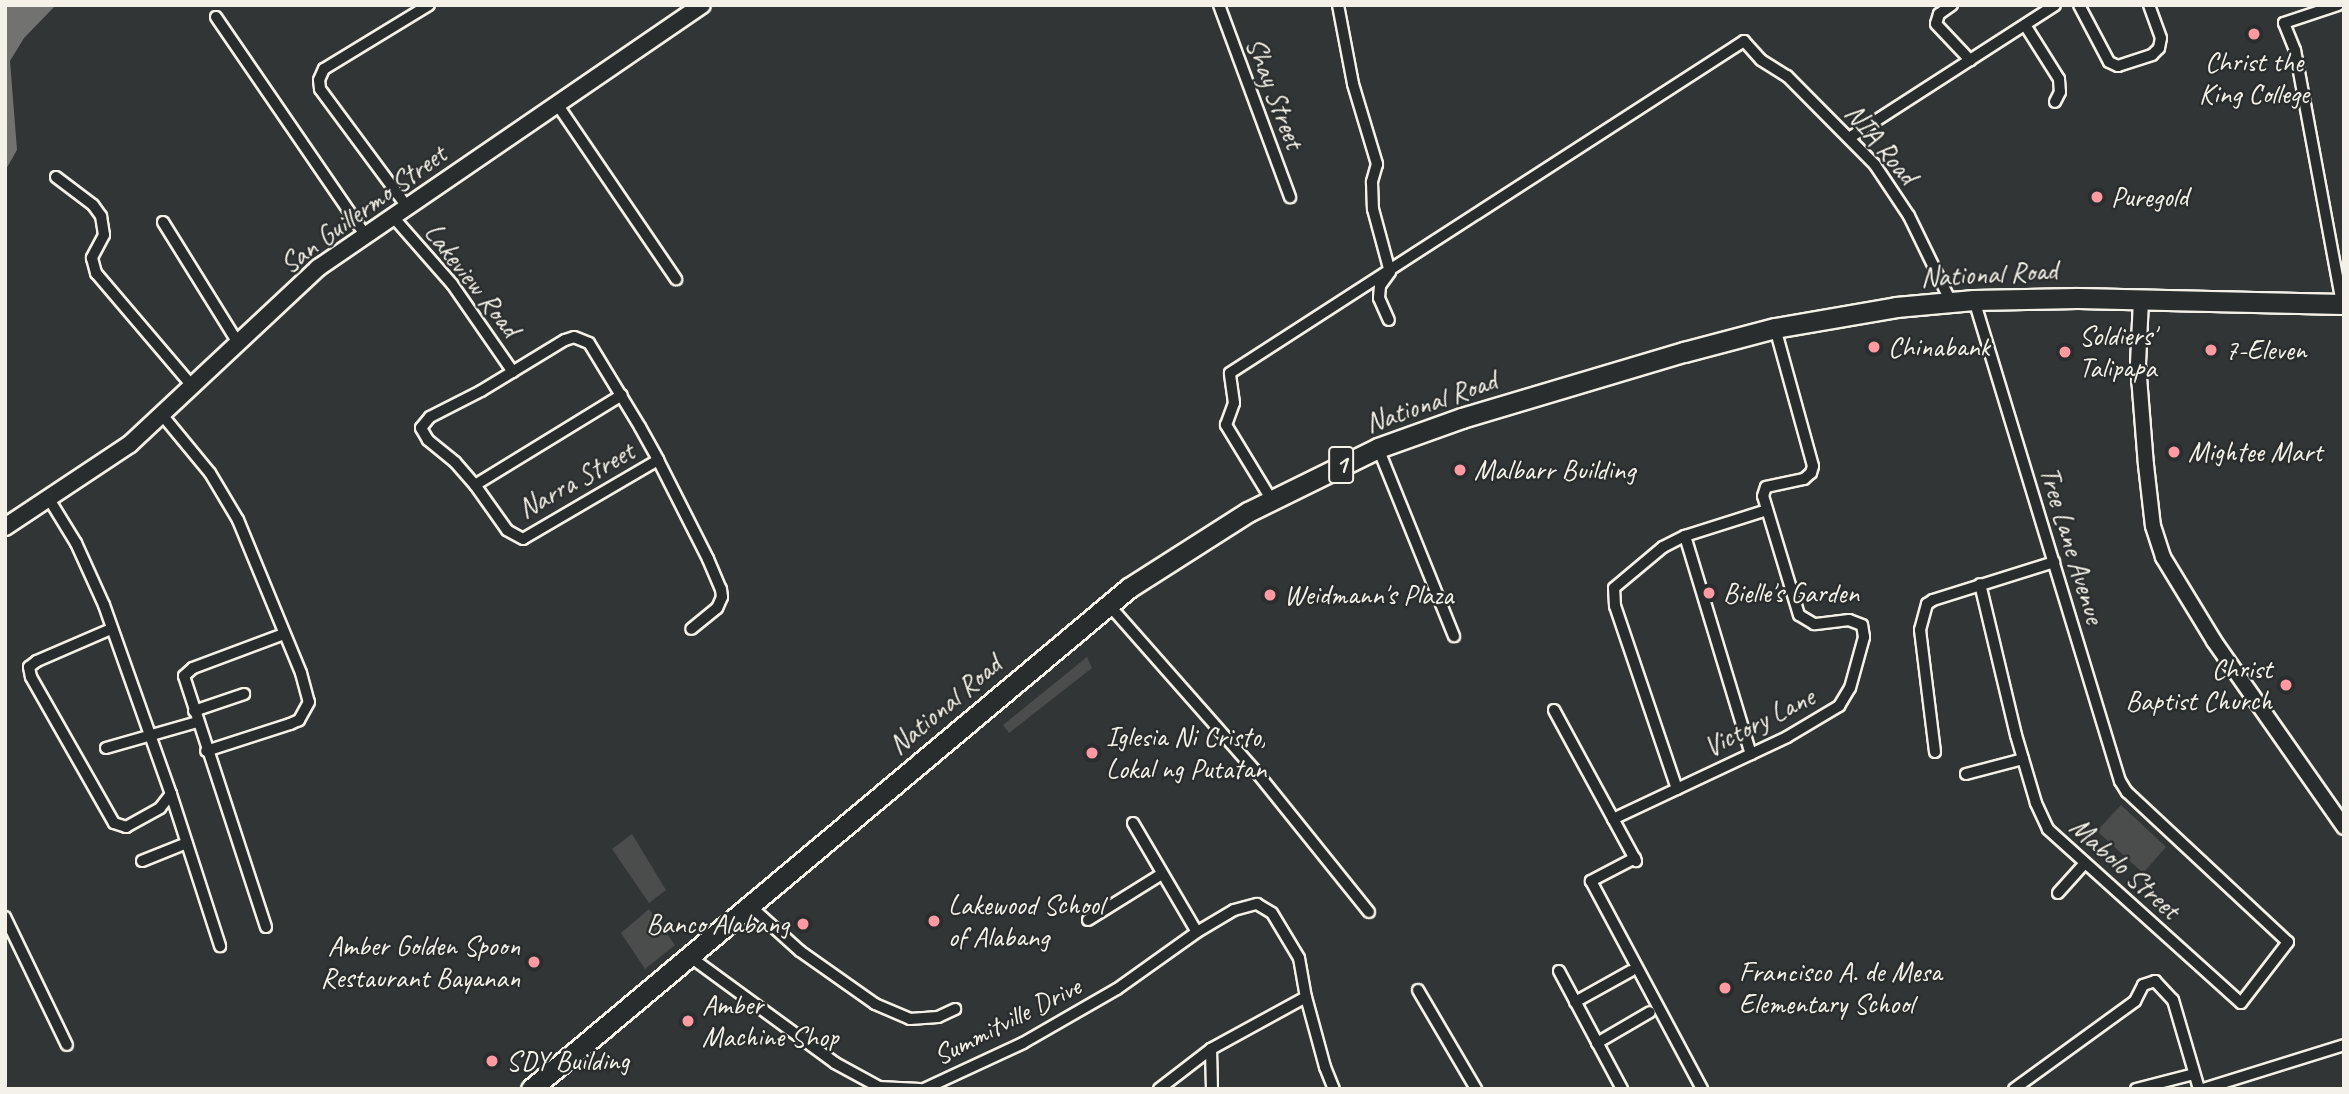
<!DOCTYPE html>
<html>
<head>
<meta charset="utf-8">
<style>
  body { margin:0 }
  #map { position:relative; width:2349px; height:1094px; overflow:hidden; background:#323535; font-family:Caveat,sans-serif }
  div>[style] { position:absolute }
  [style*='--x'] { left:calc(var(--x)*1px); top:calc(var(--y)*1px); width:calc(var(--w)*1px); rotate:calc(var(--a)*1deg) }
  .green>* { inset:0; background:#4b4d4c }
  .water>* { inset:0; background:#727370 }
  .roads { filter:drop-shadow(2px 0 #f4f1e8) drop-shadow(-2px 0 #f4f1e8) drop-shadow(0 2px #f4f1e8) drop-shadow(0 -2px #f4f1e8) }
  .minor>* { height:10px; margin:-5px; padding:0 5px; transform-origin:5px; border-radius:5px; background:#2a2d2e }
  .tertiary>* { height:14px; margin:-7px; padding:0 7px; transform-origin:7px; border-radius:7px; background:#2a2d2e }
  .secondary>* { height:16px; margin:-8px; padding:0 8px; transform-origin:8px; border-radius:8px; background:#2a2d2e }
  .trunk>* { height:19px; margin:-9.5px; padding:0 9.5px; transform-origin:9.5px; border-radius:9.5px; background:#2a2d2e }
  .dots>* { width:19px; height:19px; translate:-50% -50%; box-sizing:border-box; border:4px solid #2a2d2e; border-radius:50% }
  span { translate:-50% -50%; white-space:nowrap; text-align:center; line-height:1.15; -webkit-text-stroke:5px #2a2d2e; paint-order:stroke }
  .shield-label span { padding:2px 5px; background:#2a2d2e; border:2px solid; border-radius:5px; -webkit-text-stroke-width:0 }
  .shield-label { font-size:26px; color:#f4f1e8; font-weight:700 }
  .poi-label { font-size:28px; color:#f4f1e8 }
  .left { translate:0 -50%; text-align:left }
  .right { translate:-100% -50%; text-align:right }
  .street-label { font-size:28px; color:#f4f1e8 }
  .frame { position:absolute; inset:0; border:7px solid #f4f1e8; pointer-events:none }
</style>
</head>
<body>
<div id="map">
  <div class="green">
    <i style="clip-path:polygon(1087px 657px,1092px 668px,1009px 733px,1003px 725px)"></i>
    <i style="clip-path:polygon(2121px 805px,2166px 847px,2143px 873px,2097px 831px)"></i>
    <i style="clip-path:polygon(632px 834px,666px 890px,649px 903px,612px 849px)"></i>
    <i style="clip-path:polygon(649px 909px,675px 945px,645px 969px,621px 933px)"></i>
  </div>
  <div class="water">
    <i style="clip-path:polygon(5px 5px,56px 5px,24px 38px,10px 61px,17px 150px,5px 171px)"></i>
  </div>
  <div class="roads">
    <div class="minor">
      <i style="--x:1219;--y:5;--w:205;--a:69.7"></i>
      <i style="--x:1338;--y:5;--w:80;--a:79.2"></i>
      <i style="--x:1353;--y:84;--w:84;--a:73.3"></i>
      <i style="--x:1377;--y:164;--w:19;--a:106"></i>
      <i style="--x:1372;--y:182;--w:27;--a:88"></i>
      <i style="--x:1373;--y:209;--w:65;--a:74.9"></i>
      <i style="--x:1390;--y:272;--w:17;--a:126"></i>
      <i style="--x:1380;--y:286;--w:12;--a:95"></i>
      <i style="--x:1379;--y:298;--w:24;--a:66"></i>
      <i style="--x:1952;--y:5;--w:16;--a:145"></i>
      <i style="--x:1939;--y:14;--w:10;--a:107"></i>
      <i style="--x:1936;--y:24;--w:50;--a:46.6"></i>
      <i style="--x:2079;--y:5;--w:64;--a:62.2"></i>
      <i style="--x:2109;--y:62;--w:10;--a:24"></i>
      <i style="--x:2118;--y:66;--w:36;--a:-18"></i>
      <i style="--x:2152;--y:55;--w:10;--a:-45"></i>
      <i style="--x:2159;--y:48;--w:10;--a:-79"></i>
      <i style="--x:2161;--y:38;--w:35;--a:-110"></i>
      <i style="--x:2338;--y:5;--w:57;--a:161.6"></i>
      <i style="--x:2284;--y:23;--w:29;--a:68"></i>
      <i style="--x:2295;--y:50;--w:258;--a:79.5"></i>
      <i style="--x:216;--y:17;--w:265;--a:55.6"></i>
      <i style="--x:2025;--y:25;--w:64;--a:57.8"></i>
      <i style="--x:2059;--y:79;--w:13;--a:86"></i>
      <i style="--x:2060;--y:92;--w:11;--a:117"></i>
      <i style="--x:557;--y:104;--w:212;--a:55.8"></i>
      <i style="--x:1849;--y:138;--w:245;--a:-32.8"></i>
      <i style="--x:56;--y:177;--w:46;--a:37.1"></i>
      <i style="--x:93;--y:205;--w:14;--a:54"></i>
      <i style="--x:101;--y:216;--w:19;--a:81"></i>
      <i style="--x:104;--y:235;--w:26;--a:118"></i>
      <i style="--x:92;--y:258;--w:16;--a:75"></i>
      <i style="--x:96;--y:273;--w:150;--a:49.6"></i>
      <i style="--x:408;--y:208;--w:148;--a:-126.5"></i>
      <i style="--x:320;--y:89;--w:9;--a:-96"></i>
      <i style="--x:319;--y:80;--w:12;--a:-66"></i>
      <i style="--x:324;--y:69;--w:123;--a:-31.4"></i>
      <i style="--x:394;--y:218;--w:88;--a:48.7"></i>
      <i style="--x:452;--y:284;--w:107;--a:55.3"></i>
      <i style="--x:163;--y:222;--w:142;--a:58.2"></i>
      <i style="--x:1974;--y:300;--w:503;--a:73.12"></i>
      <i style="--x:2120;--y:781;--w:13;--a:58"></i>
      <i style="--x:2127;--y:792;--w:220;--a:43"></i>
      <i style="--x:2288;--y:942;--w:77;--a:127.6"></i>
      <i style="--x:2241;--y:1003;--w:260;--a:-138"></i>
      <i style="--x:2048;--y:829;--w:29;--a:-115"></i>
      <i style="--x:2036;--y:803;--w:71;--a:-106.4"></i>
      <i style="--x:2016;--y:735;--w:155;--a:-103.4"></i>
      <i style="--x:163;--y:416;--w:74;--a:50.5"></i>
      <i style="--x:210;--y:473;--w:55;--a:59.2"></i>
      <i style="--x:238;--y:520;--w:165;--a:67.6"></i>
      <i style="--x:301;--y:673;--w:30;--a:75"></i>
      <i style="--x:309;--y:702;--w:21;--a:119"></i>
      <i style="--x:299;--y:720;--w:10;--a:156"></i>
      <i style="--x:290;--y:724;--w:88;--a:162.2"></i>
      <i style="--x:1378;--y:448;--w:203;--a:68"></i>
      <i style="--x:658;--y:460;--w:156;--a:149.7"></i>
      <i style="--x:523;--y:539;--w:18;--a:-151"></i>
      <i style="--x:507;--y:530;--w:55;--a:-125.4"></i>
      <i style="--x:475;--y:485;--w:30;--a:-131"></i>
      <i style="--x:455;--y:462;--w:35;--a:-141"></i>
      <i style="--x:428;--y:440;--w:14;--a:-120"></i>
      <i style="--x:421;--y:428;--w:14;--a:-51"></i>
      <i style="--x:430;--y:417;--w:57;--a:-27"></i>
      <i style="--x:481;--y:391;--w:98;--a:-31.3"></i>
      <i style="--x:565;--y:340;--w:9;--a:-18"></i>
      <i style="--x:574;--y:337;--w:16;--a:22"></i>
      <i style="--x:589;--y:343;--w:98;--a:58.7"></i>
      <i style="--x:640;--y:427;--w:38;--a:61"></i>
      <i style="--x:658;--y:460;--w:111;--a:63.2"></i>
      <i style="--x:708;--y:559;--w:33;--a:67"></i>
      <i style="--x:721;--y:589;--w:8;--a:83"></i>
      <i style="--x:722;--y:597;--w:12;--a:114"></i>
      <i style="--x:717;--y:608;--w:33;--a:141"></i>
      <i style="--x:475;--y:485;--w:172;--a:-31.5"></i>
      <i style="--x:49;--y:499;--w:52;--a:58.5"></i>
      <i style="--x:76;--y:543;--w:68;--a:65.7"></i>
      <i style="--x:104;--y:605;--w:201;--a:70.5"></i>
      <i style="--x:171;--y:794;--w:160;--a:72.1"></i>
      <i style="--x:1271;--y:499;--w:87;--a:-121.3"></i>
      <i style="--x:1226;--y:425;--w:23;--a:-70"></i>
      <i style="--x:1234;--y:403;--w:30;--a:-98"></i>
      <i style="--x:1230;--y:373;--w:612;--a:-32.86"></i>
      <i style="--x:1744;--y:41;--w:25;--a:48"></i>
      <i style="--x:1761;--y:60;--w:31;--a:32"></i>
      <i style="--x:1787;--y:76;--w:125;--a:45.3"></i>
      <i style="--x:1875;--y:165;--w:61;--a:56.3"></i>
      <i style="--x:1909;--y:216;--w:96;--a:64"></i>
      <i style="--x:1685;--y:536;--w:228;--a:73.2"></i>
      <i style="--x:1109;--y:605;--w:225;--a:48.6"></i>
      <i style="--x:1258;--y:774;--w:177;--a:51.2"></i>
      <i style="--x:111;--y:629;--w:81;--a:156.6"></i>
      <i style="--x:37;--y:661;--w:10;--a:143"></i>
      <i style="--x:29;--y:667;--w:10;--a:79"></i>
      <i style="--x:31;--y:677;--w:168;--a:60.4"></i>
      <i style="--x:114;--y:823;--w:13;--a:18"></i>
      <i style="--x:126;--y:827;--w:39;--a:-29"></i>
      <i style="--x:160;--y:808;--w:18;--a:-52"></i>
      <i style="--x:1554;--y:710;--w:172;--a:61.5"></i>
      <i style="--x:194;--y:711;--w:53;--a:-18.8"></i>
      <i style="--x:106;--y:748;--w:95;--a:-15.9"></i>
      <i style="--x:1935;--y:752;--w:123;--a:-97"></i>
      <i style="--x:1920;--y:630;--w:27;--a:-75"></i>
      <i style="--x:1927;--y:604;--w:7;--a:-34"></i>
      <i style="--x:1933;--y:600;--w:127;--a:-17.4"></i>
      <i style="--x:1966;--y:774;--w:59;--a:-14.7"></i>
      <i style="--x:1677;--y:789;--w:193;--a:-108.7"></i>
      <i style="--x:1615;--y:606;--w:18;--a:-93"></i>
      <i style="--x:1614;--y:588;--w:64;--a:-39.9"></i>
      <i style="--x:1663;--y:547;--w:25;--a:-27"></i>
      <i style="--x:1685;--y:536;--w:86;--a:-17.6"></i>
      <i style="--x:1613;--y:819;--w:192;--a:-25.2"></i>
      <i style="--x:1787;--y:737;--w:61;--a:-30.8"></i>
      <i style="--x:1839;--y:706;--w:21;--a:-59"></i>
      <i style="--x:1850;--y:688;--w:53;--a:-74.6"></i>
      <i style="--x:1864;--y:637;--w:12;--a:-99"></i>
      <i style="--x:1862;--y:625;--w:14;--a:-159"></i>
      <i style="--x:1849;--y:620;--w:35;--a:173"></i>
      <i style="--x:1814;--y:624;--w:17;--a:-149"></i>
      <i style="--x:1799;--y:615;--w:124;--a:-106.8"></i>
      <i style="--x:1763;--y:496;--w:9;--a:-72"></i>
      <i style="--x:1766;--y:487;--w:39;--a:-12"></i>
      <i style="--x:1804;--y:479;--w:9;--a:-41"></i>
      <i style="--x:1811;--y:473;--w:7;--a:-74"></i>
      <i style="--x:1813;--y:466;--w:143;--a:-105.4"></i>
      <i style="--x:1133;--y:823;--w:126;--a:59.6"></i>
      <i style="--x:1635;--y:858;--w:50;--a:152.4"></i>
      <i style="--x:1591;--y:881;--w:236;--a:61.9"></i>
      <i style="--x:142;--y:861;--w:48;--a:-21.8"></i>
      <i style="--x:2058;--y:893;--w:40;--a:-48"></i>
      <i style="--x:749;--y:905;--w:69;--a:42"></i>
      <i style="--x:800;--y:951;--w:92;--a:35.2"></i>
      <i style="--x:875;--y:1004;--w:38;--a:23"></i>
      <i style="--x:910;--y:1019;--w:28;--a:-4"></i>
      <i style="--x:938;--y:1017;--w:19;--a:-25"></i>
      <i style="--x:5;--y:917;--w:142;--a:64.2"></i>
      <i style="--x:1088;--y:920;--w:87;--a:-31.9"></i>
      <i style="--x:266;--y:927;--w:264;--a:-108.1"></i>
      <i style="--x:184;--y:676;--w:12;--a:-42"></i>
      <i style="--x:193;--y:668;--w:97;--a:-20.5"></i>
      <i style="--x:689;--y:956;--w:181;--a:36.2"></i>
      <i style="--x:835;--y:1063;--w:50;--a:28.6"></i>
      <i style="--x:879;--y:1087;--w:41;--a:2.8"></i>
      <i style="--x:1559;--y:971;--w:134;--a:61.9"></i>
      <i style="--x:1418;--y:990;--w:115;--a:59.6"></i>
      <i style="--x:1575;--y:1002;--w:64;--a:-29"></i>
      <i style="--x:1597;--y:1043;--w:61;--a:-30.3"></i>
      <i style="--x:1211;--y:1049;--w:40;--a:88.6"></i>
      <i style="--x:924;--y:1089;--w:109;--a:-24.9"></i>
      <i style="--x:1023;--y:1043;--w:108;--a:-29.9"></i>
      <i style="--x:1117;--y:989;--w:98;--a:-35.5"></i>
      <i style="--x:1197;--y:932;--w:43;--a:-30.7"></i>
      <i style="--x:1234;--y:910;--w:24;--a:-15"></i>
      <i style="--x:1257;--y:904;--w:17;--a:31"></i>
      <i style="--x:1272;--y:913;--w:52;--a:59"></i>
      <i style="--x:1299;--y:958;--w:40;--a:80"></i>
      <i style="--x:1306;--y:997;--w:73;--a:74.8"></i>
      <i style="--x:1325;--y:1067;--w:24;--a:68"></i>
      <i style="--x:1159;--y:1089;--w:66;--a:-37.6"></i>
      <i style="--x:1211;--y:1049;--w:108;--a:-28.7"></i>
      <i style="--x:2014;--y:1089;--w:150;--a:-36"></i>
      <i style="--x:2135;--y:1001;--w:18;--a:-63"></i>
      <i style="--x:2143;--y:985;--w:13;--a:-18"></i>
      <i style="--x:2155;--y:981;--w:26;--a:47"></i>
      <i style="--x:2173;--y:1000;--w:93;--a:73.7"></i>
      <i style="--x:2136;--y:1089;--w:60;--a:-14.5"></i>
      <i style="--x:2203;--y:1089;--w:148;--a:-17.3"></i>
    </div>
    <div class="tertiary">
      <i style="--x:2141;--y:300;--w:64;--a:92.7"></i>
      <i style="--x:2138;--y:364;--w:101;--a:85.5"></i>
      <i style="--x:2146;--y:465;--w:61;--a:83.5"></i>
      <i style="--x:2153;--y:526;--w:33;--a:72"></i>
      <i style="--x:2163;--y:557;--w:98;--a:58.7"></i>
      <i style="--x:2214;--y:641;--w:227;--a:55"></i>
    </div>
    <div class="secondary">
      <i style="--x:5;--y:527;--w:150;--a:-33.6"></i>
      <i style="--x:130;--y:444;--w:258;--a:-43.1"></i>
      <i style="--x:318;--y:268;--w:465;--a:-34.4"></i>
    </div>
    <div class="trunk">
      <i style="--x:531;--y:1089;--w:780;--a:-39.96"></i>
      <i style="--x:1129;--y:588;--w:141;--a:-32.6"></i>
      <i style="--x:1248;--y:512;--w:145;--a:-26.2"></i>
      <i style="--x:1378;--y:448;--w:89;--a:-19.7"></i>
      <i style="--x:1462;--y:418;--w:232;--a:-16.6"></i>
      <i style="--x:1684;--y:352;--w:94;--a:-14.8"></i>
      <i style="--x:1775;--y:328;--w:123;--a:-9.8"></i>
      <i style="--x:1896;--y:307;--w:78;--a:-5.1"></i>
      <i style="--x:1974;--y:300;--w:103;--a:-1.1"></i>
      <i style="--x:2077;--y:298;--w:267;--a:1.3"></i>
    </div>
  </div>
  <div class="dots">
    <i style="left:2254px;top:34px;background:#ff9aa2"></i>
    <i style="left:2097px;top:197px;background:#ff9aa2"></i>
    <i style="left:1874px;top:347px;background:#ff9aa2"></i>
    <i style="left:2211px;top:350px;background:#ff9aa2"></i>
    <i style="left:2065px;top:352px;background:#ff9aa2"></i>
    <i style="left:2174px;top:452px;background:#ff9aa2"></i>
    <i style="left:1460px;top:470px;background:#ff9aa2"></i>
    <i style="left:1709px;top:593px;background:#ff9aa2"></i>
    <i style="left:1270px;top:595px;background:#ff9aa2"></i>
    <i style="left:2286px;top:685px;background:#ff9aa2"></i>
    <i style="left:1092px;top:753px;background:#ff9aa2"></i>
    <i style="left:934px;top:921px;background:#ff9aa2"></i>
    <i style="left:803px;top:924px;background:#ff9aa2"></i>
    <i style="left:534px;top:962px;background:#ff9aa2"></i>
    <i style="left:1725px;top:988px;background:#ff9aa2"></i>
    <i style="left:688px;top:1021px;background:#ff9aa2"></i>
    <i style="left:492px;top:1061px;background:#ff9aa2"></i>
  </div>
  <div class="shield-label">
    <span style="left:1341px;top:465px">1</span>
  </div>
  <div class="poi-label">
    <span style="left:2254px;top:78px">Christ the<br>King College</span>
    <span class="left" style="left:2111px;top:197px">Puregold</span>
    <span class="left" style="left:2079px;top:352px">Soldiers'<br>Talipapa</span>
    <span class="left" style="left:1888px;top:347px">Chinabank</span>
    <span class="left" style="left:2225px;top:350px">7-Eleven</span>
    <span class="left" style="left:2188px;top:452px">Mightee Mart</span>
    <span class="left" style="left:1474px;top:470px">Malbarr Building</span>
    <span class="left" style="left:1723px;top:593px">Bielle's Garden</span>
    <span class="left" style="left:1284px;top:595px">Weidmann's Plaza</span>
    <span class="right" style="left:2272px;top:685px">Christ<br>Baptist Church</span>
    <span class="left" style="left:1106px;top:753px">Iglesia Ni Cristo,<br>Lokal ng Putatan</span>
    <span class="left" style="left:948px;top:921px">Lakewood School<br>of Alabang</span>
    <span class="right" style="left:789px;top:924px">Banco Alabang</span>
    <span class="right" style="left:520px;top:962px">Amber Golden Spoon<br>Restaurant Bayanan</span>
    <span class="left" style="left:1739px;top:988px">Francisco A. de Mesa<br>Elementary School</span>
    <span class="left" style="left:702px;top:1021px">Amber<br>Machine Shop</span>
    <span class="left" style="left:506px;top:1061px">SDY Building</span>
  </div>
  <div class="street-label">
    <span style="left:1275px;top:93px;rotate:69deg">Shay Street</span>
    <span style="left:1881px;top:144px;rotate:50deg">NIA Road</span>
    <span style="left:363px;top:209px;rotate:-36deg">San Guillermo Street</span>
    <span style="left:1989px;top:274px;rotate:-3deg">National Road</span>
    <span style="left:472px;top:280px;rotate:52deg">Lakeview Road</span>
    <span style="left:1431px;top:402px;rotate:-19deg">National Road</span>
    <span style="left:576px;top:480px;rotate:-29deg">Narra Street</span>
    <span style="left:2072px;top:545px;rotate:73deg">Tree Lane Avenue</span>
    <span style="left:945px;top:705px;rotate:-40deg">National Road</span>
    <span style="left:1759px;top:722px;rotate:-27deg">Victory Lane</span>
    <span style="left:2125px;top:868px;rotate:42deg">Mabolo Street</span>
    <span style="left:1007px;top:1021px;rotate:-27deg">Summitville Drive</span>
  </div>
  <div class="frame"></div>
</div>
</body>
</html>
